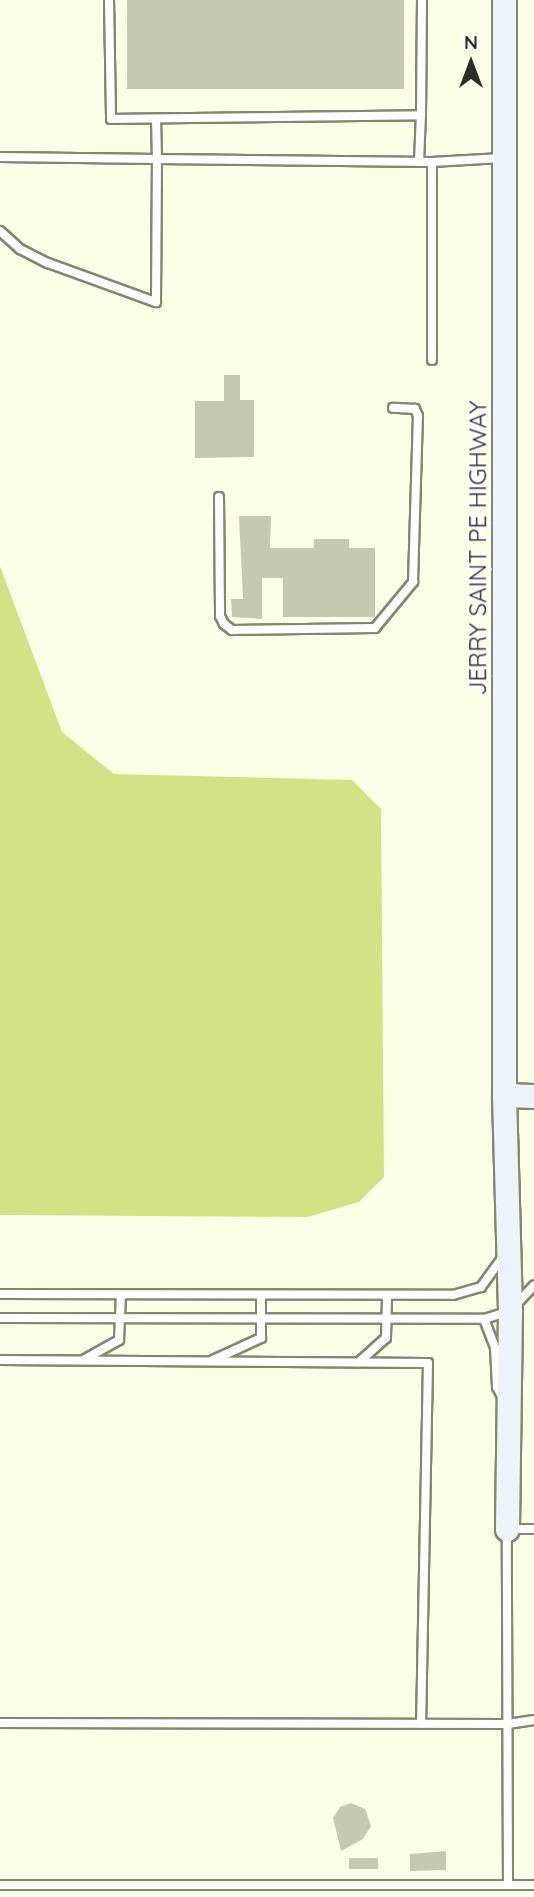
<!DOCTYPE html>
<html>
<head>
<meta charset="utf-8">
<style>
  body { margin:0 }
  #map { position:relative; width:534px; height:1897px; overflow:hidden; background:#faffe5; font-family:Quicksand,sans-serif }
  div>[style] { position:absolute }
  [style*='--x'] { left:calc(var(--x)*1px); top:calc(var(--y)*1px); width:calc(var(--w)*1px); rotate:calc(var(--a)*1deg) }
  .water>* { inset:0; background:#d4e286 }
  .building>* { inset:0; background:#c4c9b0 }
  .roads { filter:drop-shadow(2px 0 #838770) drop-shadow(-2px 0 #838770) drop-shadow(0 2px #838770) drop-shadow(0 -2px #838770) }
  .lane>* { height:8px; margin:-4px; padding:0 4px; transform-origin:4px; border-radius:4px; background:#fff }
  .secondary>* { height:23px; margin:-11.5px; padding:0 11.5px; transform-origin:11.5px; border-radius:11.5px; background:#eef3f9 }
  span { translate:-50% -50%; white-space:nowrap; text-align:center; line-height:1.15; -webkit-text-stroke:5px #fff; paint-order:stroke }
  .street-label { font-size:24px; color:#2c2d24 }
  .north { position:absolute; left:436px; top:28px; width:70px; height:70px; -webkit-text-stroke:5px #fff; paint-order:stroke; rotate:0deg; font-size:19px; font-weight:700; line-height:28px; text-align:center; color:#2c2d24 }
  .north::after { content:''; display:block; margin:auto; width:24px; height:32px; background:#2c2d24; clip-path:polygon(50% 0,100% 100%,50% 72%,0 100%) }
</style>
</head>
<body>
<div id="map">
  <div class="water">
    <i style="clip-path:polygon(0 566px,62px 732px,114px 774px,352px 780px,381px 809px,384px 1177px,359px 1202px,308px 1217px,0 1215px)"></i>
  </div>
  <div class="building">
    <i style="clip-path:polygon(127px 0,404px 0,404px 89px,127px 89px)"></i>
    <i style="clip-path:polygon(224px 375px,240px 375px,240px 400px,254px 400px,254px 457px,195px 458px,195px 401px,224px 401px)"></i>
    <i style="clip-path:polygon(239px 516px,271px 516px,270px 548px,314px 548px,314px 539px,349px 539px,349px 548px,375px 548px,375px 617px,283px 617px,283px 578px,262px 578px,262px 619px,232px 617px,231px 599px,243px 599px)"></i>
    <i style="clip-path:polygon(351px 1803px,365px 1809px,371px 1826px,363px 1839px,341px 1851px,333px 1818px,340px 1807px)"></i>
    <i style="clip-path:polygon(446px 1851px,446px 1870px,410px 1871px,410px 1854px)"></i>
    <i style="clip-path:polygon(349px 1858px,378px 1858px,378px 1869px,349px 1869px)"></i>
  </div>
  <div class="roads">
    <div class="lane">
      <i style="--x:109;--y:0;--w:119;--a:89"></i>
      <i style="--x:111;--y:119;--w:310;--a:-0.7"></i>
      <i style="--x:421;--y:115;--w:115;--a:-89.5"></i>
      <i style="--x:0;--y:157;--w:157;--a:0.7"></i>
      <i style="--x:157;--y:159;--w:40;--a:-91.4"></i>
      <i style="--x:419;--y:162;--w:47;--a:-87.6"></i>
      <i style="--x:0;--y:231;--w:27;--a:42"></i>
      <i style="--x:20;--y:249;--w:31;--a:27"></i>
      <i style="--x:48;--y:263;--w:115;--a:19.9"></i>
      <i style="--x:156;--y:302;--w:143;--a:-89.6"></i>
      <i style="--x:157;--y:159;--w:275;--a:0.6"></i>
      <i style="--x:432;--y:162;--w:70;--a:-3.3"></i>
      <i style="--x:432;--y:360;--w:198;--a:-90"></i>
      <i style="--x:219;--y:497;--w:119;--a:89.5"></i>
      <i style="--x:220;--y:616;--w:9;--a:63"></i>
      <i style="--x:224;--y:624;--w:10;--a:37"></i>
      <i style="--x:232;--y:630;--w:143;--a:-0.8"></i>
      <i style="--x:375;--y:628;--w:60;--a:-50.4"></i>
      <i style="--x:413;--y:582;--w:166;--a:-88.3"></i>
      <i style="--x:418;--y:416;--w:8;--a:-113"></i>
      <i style="--x:415;--y:409;--w:22;--a:-177"></i>
      <i style="--x:0;--y:1294;--w:453;--a:0.1"></i>
      <i style="--x:453;--y:1295;--w:29;--a:-16"></i>
      <i style="--x:481;--y:1287;--w:34;--a:-54"></i>
      <i style="--x:0;--y:1318;--w:484;--a:0.1"></i>
      <i style="--x:484;--y:1319;--w:27;--a:-17"></i>
      <i style="--x:510;--y:1311;--w:35;--a:-47"></i>
      <i style="--x:484;--y:1319;--w:31;--a:69"></i>
      <i style="--x:495;--y:1348;--w:39;--a:87"></i>
      <i style="--x:497;--y:1387;--w:11;--a:63"></i>
      <i style="--x:85;--y:1359;--w:39;--a:-29"></i>
      <i style="--x:119;--y:1340;--w:45;--a:-87.5"></i>
      <i style="--x:0;--y:1360;--w:428;--a:0.4"></i>
      <i style="--x:428;--y:1363;--w:361;--a:91.1"></i>
      <i style="--x:213;--y:1360;--w:53;--a:-24.6"></i>
      <i style="--x:261;--y:1338;--w:43;--a:-90"></i>
      <i style="--x:359;--y:1362;--w:36;--a:-42"></i>
      <i style="--x:386;--y:1338;--w:42;--a:-88.6"></i>
      <i style="--x:0;--y:1723;--w:508;--a:0.11"></i>
      <i style="--x:508;--y:1724;--w:26;--a:-9"></i>
      <i style="--x:0;--y:1885;--w:534;--a:0"></i>
      <i style="--x:508;--y:1885;--w:356;--a:-90.2"></i>
      <i style="--x:507;--y:1529;--w:27;--a:0"></i>
    </div>
    <div class="secondary">
      <i style="--x:504;--y:0;--w:1095;--a:90"></i>
      <i style="--x:504;--y:1095;--w:216;--a:88.4"></i>
      <i style="--x:510;--y:1311;--w:218;--a:90.8"></i>
      <i style="--x:504;--y:1095;--w:30;--a:2"></i>
    </div>
  </div>
  <div class="street-label">
    <span style="left:478px;top:548px;rotate:-90deg">JERRY SAINT PE HIGHWAY</span>
  </div>
  <div class="north">N</div>
</div>
</body>
</html>
